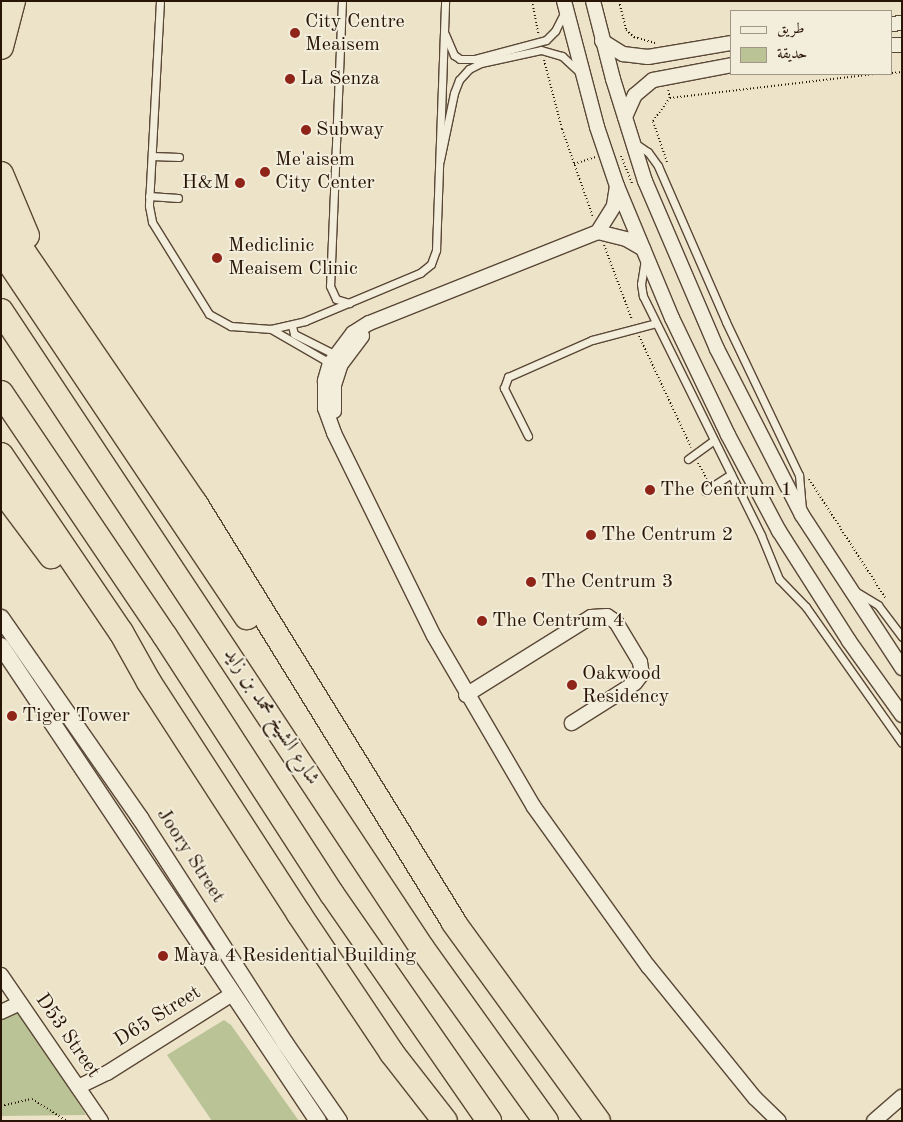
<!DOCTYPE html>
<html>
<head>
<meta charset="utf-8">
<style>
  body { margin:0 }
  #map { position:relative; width:903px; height:1122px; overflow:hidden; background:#ede3c8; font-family:"Old Standard TT",Amiri,serif }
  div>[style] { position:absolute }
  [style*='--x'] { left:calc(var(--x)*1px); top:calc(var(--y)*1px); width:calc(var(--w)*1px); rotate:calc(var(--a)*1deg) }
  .green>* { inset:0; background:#bac395 }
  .path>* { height:2px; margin-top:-1px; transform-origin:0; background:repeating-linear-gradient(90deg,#291506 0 1px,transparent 0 3.5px) }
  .roads { filter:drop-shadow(1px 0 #5a4836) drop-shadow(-1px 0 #5a4836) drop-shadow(0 1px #5a4836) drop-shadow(0 -1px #5a4836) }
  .service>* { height:7px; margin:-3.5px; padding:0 3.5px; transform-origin:3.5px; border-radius:3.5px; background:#f3eddb }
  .minor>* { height:14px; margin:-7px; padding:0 7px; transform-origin:7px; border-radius:7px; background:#f3eddb }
  .tertiary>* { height:16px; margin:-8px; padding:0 8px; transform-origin:8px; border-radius:8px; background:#f3eddb }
  .motorway>* { height:24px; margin:-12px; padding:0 12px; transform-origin:12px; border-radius:12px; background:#ede3c8 }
  .dots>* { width:14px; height:14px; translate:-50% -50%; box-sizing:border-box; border:2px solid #f3eddb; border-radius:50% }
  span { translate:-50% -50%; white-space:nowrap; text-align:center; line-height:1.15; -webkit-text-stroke:4px #f3eddb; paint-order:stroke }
  .poi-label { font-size:20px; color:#291506 }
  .left { translate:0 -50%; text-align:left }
  .right { translate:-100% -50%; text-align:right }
  .street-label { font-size:20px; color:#291506 }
  .frame { position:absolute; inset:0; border:2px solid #291506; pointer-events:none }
  .legend { position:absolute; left:730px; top:10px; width:162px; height:65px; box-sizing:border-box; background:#f3eddb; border:1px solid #a29786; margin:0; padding:6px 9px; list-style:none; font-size:15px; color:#291506 }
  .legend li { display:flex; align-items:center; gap:10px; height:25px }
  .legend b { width:25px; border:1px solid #a29786 }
</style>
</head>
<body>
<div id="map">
  <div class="green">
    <i style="clip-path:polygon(19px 1010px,86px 1115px,1px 1116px,1px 1020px)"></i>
    <i style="clip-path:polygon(224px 1020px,231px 1025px,299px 1121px,212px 1121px,167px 1055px)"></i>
  </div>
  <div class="path">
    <i style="--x:532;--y:1;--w:33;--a:79"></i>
    <i style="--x:619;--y:1;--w:30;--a:76"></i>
    <i style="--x:626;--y:30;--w:11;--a:41"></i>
    <i style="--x:634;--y:37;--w:22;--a:16"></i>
    <i style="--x:544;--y:60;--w:71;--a:75.4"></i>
    <i style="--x:562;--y:129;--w:93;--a:70.6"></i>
    <i style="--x:892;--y:73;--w:10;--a:-6"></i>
    <i style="--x:670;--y:98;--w:204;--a:-6.7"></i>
    <i style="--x:621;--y:156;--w:31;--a:68"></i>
    <i style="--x:667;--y:162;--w:43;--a:-108.9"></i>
    <i style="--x:653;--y:121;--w:29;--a:-54"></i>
    <i style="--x:670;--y:98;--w:8;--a:-104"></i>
    <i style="--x:574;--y:164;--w:23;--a:-18"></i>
    <i style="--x:604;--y:245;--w:80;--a:69.5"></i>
    <i style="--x:639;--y:336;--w:123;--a:64.9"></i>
    <i style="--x:698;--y:463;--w:18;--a:61"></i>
    <i style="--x:809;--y:479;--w:143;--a:57.3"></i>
    <i style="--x:1;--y:1106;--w:32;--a:-13"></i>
    <i style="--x:32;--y:1099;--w:41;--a:32.2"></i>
  </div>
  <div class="roads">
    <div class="service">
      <i style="--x:160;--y:1;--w:205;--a:93.1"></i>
      <i style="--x:149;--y:206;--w:16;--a:79"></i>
      <i style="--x:152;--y:222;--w:108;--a:58.2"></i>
      <i style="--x:209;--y:314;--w:25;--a:29"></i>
      <i style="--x:231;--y:326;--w:40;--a:4.3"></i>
      <i style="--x:271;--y:329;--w:35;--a:-13"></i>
      <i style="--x:305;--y:321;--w:125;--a:-22.7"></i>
      <i style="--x:420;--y:273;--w:14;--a:-39"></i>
      <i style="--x:431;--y:264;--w:15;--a:-70"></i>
      <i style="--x:436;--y:250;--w:249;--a:-87.9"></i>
      <i style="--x:342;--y:1;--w:285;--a:92.4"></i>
      <i style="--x:330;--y:286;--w:14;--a:65"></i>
      <i style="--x:336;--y:299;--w:14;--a:17"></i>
      <i style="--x:445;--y:34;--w:23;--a:67"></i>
      <i style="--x:454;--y:55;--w:7;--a:34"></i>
      <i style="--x:460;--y:59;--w:15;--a:0"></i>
      <i style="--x:475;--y:59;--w:73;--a:-15"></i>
      <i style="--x:546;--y:40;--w:13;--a:-45"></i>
      <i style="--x:555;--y:31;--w:22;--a:-63"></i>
      <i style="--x:633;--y:142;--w:18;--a:34"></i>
      <i style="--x:648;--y:152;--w:17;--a:54"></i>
      <i style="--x:658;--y:166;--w:170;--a:66.4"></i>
      <i style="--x:726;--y:322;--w:170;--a:64.5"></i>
      <i style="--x:799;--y:475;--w:34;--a:85"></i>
      <i style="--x:152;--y:156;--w:27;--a:2"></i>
      <i style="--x:440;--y:160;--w:68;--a:-78.2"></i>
      <i style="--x:454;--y:93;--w:14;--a:-69"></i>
      <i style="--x:459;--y:80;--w:15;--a:-48"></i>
      <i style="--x:469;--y:69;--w:13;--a:-27"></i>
      <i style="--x:481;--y:63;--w:61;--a:-12.2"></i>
      <i style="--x:541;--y:50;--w:22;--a:16"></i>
      <i style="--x:562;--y:56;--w:25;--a:43"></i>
      <i style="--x:149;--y:196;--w:29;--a:4"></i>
      <i style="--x:645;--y:259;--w:25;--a:99"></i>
      <i style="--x:641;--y:284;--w:12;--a:81"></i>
      <i style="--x:643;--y:296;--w:267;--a:63.7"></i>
      <i style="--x:761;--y:535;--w:48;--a:67.8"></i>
      <i style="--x:779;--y:579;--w:39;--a:46"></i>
      <i style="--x:806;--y:607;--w:166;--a:54.8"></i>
      <i style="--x:292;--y:326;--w:8;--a:76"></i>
      <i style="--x:294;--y:334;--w:45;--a:26.6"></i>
      <i style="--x:271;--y:329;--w:68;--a:30"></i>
      <i style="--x:528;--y:436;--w:54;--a:-116.6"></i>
      <i style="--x:504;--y:388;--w:12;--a:-70"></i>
      <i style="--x:508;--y:377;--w:92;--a:-23.8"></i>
      <i style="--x:592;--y:340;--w:66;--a:-14.9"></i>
      <i style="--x:688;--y:459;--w:32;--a:-36"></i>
      <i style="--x:705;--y:491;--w:31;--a:-33"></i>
      <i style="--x:855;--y:591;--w:27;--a:31"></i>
      <i style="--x:878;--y:605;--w:40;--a:53"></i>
    </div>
    <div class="minor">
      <i style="--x:564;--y:1;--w:130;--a:75.3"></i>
      <i style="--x:597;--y:127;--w:62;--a:71.3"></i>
      <i style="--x:617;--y:186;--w:143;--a:67.4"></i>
      <i style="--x:672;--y:318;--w:130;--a:64.4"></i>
      <i style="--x:728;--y:435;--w:109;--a:62"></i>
      <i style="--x:779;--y:531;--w:130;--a:57.5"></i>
      <i style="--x:849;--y:641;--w:91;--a:54.4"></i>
      <i style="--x:593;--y:1;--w:81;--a:75.6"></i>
      <i style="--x:613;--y:79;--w:107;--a:72.6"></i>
      <i style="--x:645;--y:181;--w:183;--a:66.8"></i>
      <i style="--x:717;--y:349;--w:186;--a:62.9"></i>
      <i style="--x:802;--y:515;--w:183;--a:56.8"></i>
      <i style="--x:892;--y:24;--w:10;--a:-6"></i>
      <i style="--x:602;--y:41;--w:25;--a:32"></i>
      <i style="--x:623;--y:54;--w:25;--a:7"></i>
      <i style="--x:648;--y:57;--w:85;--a:-9.5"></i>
      <i style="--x:892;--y:45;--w:10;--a:0"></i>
      <i style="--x:625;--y:117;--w:24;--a:-66"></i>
      <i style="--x:635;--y:95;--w:23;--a:-40"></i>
      <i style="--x:653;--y:80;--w:80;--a:-10.8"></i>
      <i style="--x:617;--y:186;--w:20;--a:99"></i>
      <i style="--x:614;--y:206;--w:31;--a:122"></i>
      <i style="--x:598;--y:232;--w:246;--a:158.3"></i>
      <i style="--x:369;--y:323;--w:19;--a:148"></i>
      <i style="--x:353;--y:333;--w:38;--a:127"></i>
      <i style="--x:330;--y:363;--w:19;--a:106"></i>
      <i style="--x:325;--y:381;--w:27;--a:90"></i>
      <i style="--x:325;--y:408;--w:27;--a:70"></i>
      <i style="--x:334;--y:433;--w:226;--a:63.8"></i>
      <i style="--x:434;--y:636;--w:198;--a:59.7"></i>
      <i style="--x:534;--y:807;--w:196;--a:54.4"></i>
      <i style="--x:648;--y:966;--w:170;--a:51"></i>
      <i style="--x:755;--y:1098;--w:33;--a:44"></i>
      <i style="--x:598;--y:232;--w:29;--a:14"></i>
      <i style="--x:626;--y:239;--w:20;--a:30"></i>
      <i style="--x:334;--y:411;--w:26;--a:-90"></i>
      <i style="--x:334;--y:385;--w:22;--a:-72"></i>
      <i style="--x:341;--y:364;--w:35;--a:-53"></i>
      <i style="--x:466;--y:695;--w:147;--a:-32"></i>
      <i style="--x:591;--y:617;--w:16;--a:-4"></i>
      <i style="--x:607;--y:616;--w:11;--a:34"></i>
      <i style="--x:616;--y:622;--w:47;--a:59"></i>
      <i style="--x:640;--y:662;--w:12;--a:81"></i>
      <i style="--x:642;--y:674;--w:11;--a:128"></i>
      <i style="--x:635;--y:683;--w:75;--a:147.6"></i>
      <i style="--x:1;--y:975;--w:177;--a:55.6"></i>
      <i style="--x:1;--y:1012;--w:21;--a:-25"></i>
      <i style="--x:78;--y:1087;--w:32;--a:-26"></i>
      <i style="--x:107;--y:1073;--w:146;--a:-32.2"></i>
      <i style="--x:874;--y:1121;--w:37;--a:-41"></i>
    </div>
    <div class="tertiary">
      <i style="--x:1;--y:618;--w:244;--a:55.2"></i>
      <i style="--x:140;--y:818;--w:268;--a:57.2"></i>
      <i style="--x:285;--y:1043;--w:95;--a:55.3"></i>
      <i style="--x:1;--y:646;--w:571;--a:56.28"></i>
    </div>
    <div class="motorway">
      <i style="--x:1;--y:47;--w:48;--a:-75.4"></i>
      <i style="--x:1;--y:174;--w:67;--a:67.2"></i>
      <i style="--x:1;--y:219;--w:344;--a:55.7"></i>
      <i style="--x:195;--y:503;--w:493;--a:58.3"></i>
      <i style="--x:454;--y:923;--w:245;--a:54"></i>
      <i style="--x:1;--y:250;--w:442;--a:56.2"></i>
      <i style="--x:1;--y:311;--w:764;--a:56.54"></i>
      <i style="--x:422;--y:948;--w:213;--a:54.4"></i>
      <i style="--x:1;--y:393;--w:293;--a:56"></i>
      <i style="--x:165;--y:636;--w:307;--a:57.1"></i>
      <i style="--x:332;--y:894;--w:276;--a:55.3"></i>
      <i style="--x:1;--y:455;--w:214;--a:55.9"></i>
      <i style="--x:121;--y:632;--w:57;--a:60.8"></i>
      <i style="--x:149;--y:682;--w:276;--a:57.1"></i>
      <i style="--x:299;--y:914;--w:167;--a:56.2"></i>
      <i style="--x:392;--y:1053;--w:86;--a:52.1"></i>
      <i style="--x:1;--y:489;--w:84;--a:53.3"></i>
    </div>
  </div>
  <div class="dots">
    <i style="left:295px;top:33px;background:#8f2418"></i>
    <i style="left:290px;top:79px;background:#8f2418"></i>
    <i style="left:306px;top:130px;background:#8f2418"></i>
    <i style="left:265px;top:172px;background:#8f2418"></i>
    <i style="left:240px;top:183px;background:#8f2418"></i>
    <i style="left:217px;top:258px;background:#8f2418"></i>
    <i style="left:650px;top:490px;background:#8f2418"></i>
    <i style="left:591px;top:535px;background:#8f2418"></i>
    <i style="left:531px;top:582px;background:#8f2418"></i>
    <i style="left:482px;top:621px;background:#8f2418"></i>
    <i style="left:572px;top:685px;background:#8f2418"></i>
    <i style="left:12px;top:716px;background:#8f2418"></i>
    <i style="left:163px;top:956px;background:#8f2418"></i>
  </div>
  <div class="poi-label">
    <span class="left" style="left:305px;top:34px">City Centre<br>Meaisem</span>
    <span class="left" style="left:300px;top:79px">La Senza</span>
    <span class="left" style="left:316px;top:130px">Subway</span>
    <span class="left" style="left:275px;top:172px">Me'aisem<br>City Center</span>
    <span class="right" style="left:230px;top:183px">H&amp;M</span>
    <span class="left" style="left:228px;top:258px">Mediclinic<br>Meaisem Clinic</span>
    <span class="left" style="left:660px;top:490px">The Centrum 1</span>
    <span class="left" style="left:601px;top:535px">The Centrum 2</span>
    <span class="left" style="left:541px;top:582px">The Centrum 3</span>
    <span class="left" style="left:492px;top:621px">The Centrum 4</span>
    <span class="left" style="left:582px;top:686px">Oakwood<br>Residency</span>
    <span class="left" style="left:22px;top:716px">Tiger Tower</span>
    <span class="left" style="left:173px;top:956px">Maya 4 Residential Building</span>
  </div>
  <div class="street-label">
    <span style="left:271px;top:717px;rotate:57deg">شارع الشيخ محمد بن زايد</span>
    <span style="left:190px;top:856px;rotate:57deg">Joory Street</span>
    <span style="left:158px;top:1017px;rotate:-32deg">D65 Street</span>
    <span style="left:67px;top:1036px;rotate:55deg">D53 Street</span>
  </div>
  <div class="frame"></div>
  <ul class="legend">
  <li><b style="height:6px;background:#f3eddb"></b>طريق</li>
  <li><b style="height:14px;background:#bac395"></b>حديقة</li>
  </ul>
</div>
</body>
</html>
